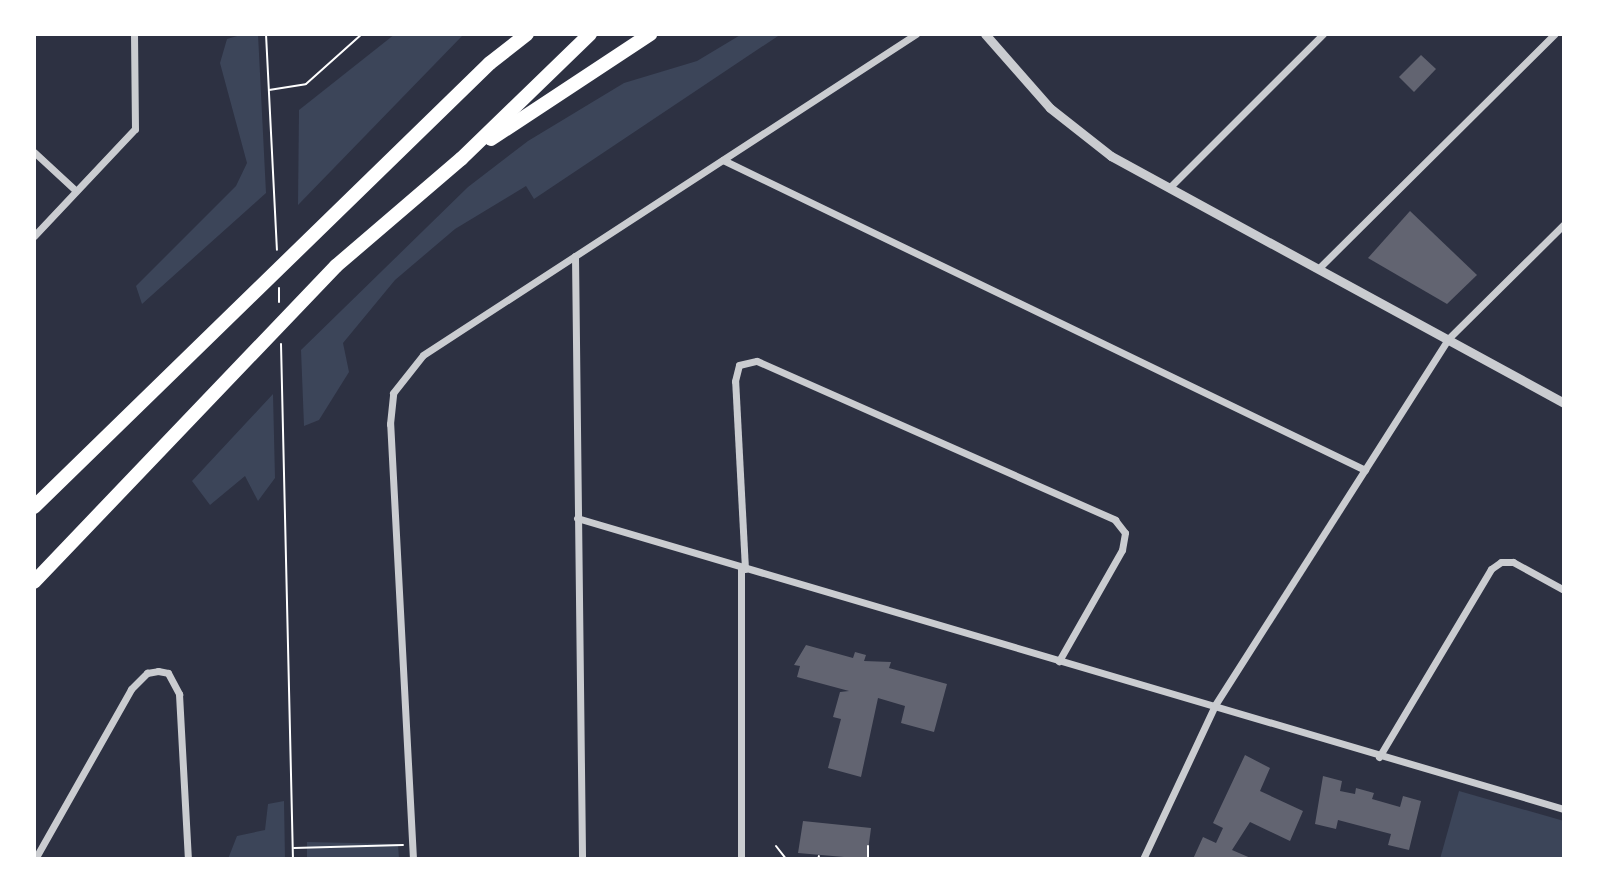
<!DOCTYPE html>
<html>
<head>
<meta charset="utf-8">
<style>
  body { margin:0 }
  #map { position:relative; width:1598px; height:893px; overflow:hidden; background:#2d3142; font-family:Lato,sans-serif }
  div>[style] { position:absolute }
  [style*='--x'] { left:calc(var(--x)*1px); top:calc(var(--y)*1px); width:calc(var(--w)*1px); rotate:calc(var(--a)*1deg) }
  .green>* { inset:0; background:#3c4559 }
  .building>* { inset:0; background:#626471 }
  .path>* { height:2px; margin:-1px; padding:0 1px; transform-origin:1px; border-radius:1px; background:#fff }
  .minor>* { height:7px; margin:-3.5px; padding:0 3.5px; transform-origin:3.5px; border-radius:3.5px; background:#caccd0 }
  .tertiary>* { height:9px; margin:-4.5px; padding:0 4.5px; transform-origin:4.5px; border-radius:4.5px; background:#caccd0 }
  .motorway>* { height:14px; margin:-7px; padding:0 7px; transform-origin:7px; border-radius:7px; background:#fff }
  span { translate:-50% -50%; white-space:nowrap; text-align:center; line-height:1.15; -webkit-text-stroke:6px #fff; paint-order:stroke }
  .frame { position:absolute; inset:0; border:36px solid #fff; pointer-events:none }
</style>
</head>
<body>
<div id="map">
  <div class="green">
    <i style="clip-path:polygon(244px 34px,258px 34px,266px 193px,142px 304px,136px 286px,236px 186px,247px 163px,220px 63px,227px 39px)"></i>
    <i style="clip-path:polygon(395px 34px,464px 34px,298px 205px,299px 110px)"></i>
    <i style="clip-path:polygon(742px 34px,781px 34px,534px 199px,526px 186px,455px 229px,395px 280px,343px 343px,349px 372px,319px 420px,304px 426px,301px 350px,468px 187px,528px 141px,624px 83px,697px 61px)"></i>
    <i style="clip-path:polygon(273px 394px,275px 478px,258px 501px,245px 476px,210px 505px,192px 481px)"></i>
    <i style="clip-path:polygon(1459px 791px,1564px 821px,1564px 859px,1440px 859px)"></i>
    <i style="clip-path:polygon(284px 801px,285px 859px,228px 859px,237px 836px,265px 830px,268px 804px)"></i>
    <i style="clip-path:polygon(307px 842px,398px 844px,399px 859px,307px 859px)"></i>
  </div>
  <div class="building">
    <i style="clip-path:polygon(1421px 55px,1436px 69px,1414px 92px,1399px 77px)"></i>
    <i style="clip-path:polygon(1410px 211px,1477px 275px,1447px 304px,1368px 258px)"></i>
    <i style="clip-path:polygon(806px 645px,853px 658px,855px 652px,866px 655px,864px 661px,891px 662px,889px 668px,947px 684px,934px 732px,901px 723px,905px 706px,878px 698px,861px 777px,828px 768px,841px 719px,833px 717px,840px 692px,849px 691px,797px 677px,800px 666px,794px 665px)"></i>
    <i style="clip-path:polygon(1245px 755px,1270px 768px,1260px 791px,1303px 811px,1290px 841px,1250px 822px,1232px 850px,1253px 859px,1193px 859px,1203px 837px,1216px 843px,1223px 828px,1213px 823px)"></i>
    <i style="clip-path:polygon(1323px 776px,1342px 781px,1340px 791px,1355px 794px,1356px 788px,1374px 793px,1372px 799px,1400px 807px,1403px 796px,1421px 801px,1409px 850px,1388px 845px,1391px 834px,1338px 820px,1336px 829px,1315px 824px)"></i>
    <i style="clip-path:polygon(803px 821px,871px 828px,867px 859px,798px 853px)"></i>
  </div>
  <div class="path">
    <i style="--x:266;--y:34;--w:216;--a:87.1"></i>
    <i style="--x:269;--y:90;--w:37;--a:-9"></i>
    <i style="--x:306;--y:84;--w:75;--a:-41.8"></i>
    <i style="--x:279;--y:288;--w:14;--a:90"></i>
    <i style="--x:281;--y:344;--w:515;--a:88.67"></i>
    <i style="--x:776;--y:846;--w:16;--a:52"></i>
    <i style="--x:294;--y:848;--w:109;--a:-1.6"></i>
    <i style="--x:818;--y:859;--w:3;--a:-72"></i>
    <i style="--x:868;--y:859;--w:13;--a:-90"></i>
  </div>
  <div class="minor">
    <i style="--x:34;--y:152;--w:56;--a:42.8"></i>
    <i style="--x:723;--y:160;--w:713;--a:25.77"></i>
    <i style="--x:1169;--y:188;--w:218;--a:-45"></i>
    <i style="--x:34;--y:236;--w:147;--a:-46.7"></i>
    <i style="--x:135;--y:129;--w:95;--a:-90.6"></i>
    <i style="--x:575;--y:256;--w:603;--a:89.33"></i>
    <i style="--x:1319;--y:268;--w:332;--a:-44.8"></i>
    <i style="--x:577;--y:518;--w:1029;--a:16.43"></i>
    <i style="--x:741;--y:568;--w:291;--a:90"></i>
    <i style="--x:745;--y:569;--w:188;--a:-93"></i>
    <i style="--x:735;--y:381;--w:16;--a:-76"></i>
    <i style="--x:739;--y:365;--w:18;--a:-13"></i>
    <i style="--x:757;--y:361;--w:392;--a:23.9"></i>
    <i style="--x:1115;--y:520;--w:16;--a:52"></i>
    <i style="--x:1125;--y:533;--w:17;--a:100"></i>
    <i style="--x:1122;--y:550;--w:128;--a:119.6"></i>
    <i style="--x:1379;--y:757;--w:219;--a:-59.2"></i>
    <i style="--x:1491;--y:569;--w:12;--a:-35"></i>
    <i style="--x:1501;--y:562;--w:12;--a:0"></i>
    <i style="--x:1513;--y:562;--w:58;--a:28.8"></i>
    <i style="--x:35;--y:859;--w:195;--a:-60.5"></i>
    <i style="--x:131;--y:689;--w:23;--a:-45"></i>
    <i style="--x:147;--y:673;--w:11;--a:-10"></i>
    <i style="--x:158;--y:671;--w:10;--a:11"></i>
    <i style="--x:168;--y:673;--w:24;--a:62"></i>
    <i style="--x:179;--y:694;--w:165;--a:86.9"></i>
    <i style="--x:413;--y:859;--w:436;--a:-93"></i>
    <i style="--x:390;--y:424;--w:31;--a:-84"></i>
    <i style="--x:393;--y:393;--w:48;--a:-51.7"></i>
    <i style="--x:423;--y:355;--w:588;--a:-33.07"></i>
    <i style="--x:1143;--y:859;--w:170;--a:-64.9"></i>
    <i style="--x:1215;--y:705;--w:435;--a:-57.5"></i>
    <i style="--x:1449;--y:338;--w:162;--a:-44.7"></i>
  </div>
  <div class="tertiary">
    <i style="--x:985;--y:34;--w:98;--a:48.7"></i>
    <i style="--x:1050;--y:108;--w:78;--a:38.2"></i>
    <i style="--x:1111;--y:156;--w:516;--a:28.6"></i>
  </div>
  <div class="motorway">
    <i style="--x:491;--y:139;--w:191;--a:-33.4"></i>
    <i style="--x:34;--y:507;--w:636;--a:-44.24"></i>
    <i style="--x:490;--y:63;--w:47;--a:-38.1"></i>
    <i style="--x:34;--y:582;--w:437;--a:-46.3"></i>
    <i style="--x:336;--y:266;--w:165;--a:-40.6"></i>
    <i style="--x:461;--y:159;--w:180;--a:-44.1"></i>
  </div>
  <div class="frame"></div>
</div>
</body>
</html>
